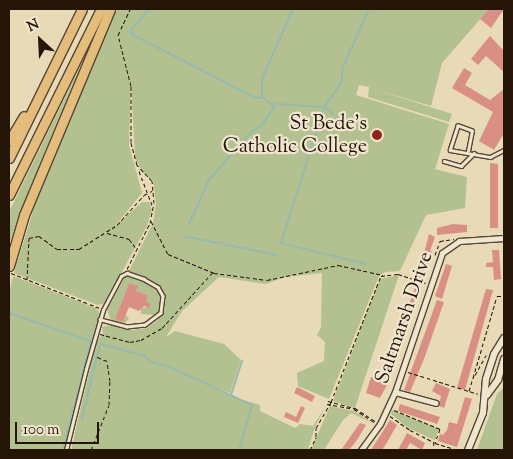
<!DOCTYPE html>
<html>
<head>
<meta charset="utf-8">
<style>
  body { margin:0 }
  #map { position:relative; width:513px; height:459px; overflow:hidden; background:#e8d9b7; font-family:"Sorts Mill Goudy",serif }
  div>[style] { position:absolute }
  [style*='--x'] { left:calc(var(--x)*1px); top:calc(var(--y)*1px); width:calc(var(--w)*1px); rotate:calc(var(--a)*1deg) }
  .green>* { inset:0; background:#b3c090 }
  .stream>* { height:2px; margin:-1px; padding:0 1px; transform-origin:1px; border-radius:1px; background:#97baaf }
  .building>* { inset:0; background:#da8f85 }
  .path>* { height:1px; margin-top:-0.5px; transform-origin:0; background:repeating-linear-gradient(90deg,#241506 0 4px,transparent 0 6.5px) }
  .roads { filter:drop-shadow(1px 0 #554632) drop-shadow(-1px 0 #554632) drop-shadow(0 1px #554632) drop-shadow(0 -1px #554632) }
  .service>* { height:2.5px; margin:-1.25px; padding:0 1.25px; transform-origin:1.25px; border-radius:1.25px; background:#f0e6d0 }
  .minor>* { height:5px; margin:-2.5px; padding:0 2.5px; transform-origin:2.5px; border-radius:2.5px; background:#f0e6d0 }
  .tertiary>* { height:6px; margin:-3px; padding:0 3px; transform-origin:3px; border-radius:3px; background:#f0e6d0 }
  .motorway>* { height:9px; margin:-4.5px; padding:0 4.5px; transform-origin:4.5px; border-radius:4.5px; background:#e4bc7c }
  .dots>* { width:14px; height:14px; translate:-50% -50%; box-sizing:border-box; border:2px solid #f0e6d0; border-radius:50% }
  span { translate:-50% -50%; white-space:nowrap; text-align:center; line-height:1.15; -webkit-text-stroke:4.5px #f0e6d0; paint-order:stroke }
  .poi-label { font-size:20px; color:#241506 }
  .right { translate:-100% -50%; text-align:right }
  .street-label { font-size:20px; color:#241506 }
  .frame { position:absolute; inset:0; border:10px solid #241506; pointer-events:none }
  .north { position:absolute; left:15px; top:15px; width:50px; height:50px; -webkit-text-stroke:4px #f0e6d0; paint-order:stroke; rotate:335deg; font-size:14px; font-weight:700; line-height:20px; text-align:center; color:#241506 }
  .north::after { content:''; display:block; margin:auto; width:18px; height:22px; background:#241506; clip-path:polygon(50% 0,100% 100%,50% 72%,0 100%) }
  .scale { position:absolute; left:15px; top:422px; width:84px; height:22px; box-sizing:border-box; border:2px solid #241506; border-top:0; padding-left:6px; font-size:15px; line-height:18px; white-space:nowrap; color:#241506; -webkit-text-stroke:4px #f0e6d0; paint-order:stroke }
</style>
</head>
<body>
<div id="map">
  <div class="green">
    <i style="clip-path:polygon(116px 9px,489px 9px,442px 63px,431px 106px,371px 88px,452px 114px,449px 122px,368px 97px,369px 87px,359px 85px,356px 95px,449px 124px,435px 169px,467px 177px,465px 208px,426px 215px,400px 271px,385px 272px,379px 276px,329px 399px,298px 386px,297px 373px,324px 361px,325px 342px,317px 335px,321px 327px,322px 273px,285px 277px,266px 284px,219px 277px,182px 311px,166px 337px,175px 331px,224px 344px,241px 360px,230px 393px,208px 384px,239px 399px,260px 405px,260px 411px,295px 428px,300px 424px,313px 426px,326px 406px,315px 427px,308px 450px,71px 450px,96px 342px,103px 334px,102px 327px,111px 325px,133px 330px,147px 328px,158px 320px,165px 307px,165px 298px,158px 285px,129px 271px,153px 223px,156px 203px,153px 181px,142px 172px,135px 157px,131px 81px,129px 145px,142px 193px,114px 227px,142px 202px,149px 202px,152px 210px,147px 226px,105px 303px,98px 305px,14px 273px,37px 198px)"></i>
    <i style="clip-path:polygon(79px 69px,21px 209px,9px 245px,9px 212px)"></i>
    <i style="clip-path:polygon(126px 275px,143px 280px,160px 291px,161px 308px,156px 315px,141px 314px,141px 308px,150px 307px,151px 304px,146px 301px,148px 295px,136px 291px,137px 286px,129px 283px,115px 319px,123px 322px,126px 315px,129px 319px,123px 324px,111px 321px,107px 310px)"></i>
    <i style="clip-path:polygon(399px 275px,355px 408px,333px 401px,380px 279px)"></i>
    <i style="clip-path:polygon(13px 276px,96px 308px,101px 315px,65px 450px,9px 450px,9px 295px)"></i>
    <i style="clip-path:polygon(504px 387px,504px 450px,477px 450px,497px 394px)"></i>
    <i style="clip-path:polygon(330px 406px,354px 411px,372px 423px,351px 413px,343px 420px,324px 450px,311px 450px)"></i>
    <i style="clip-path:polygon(392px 410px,439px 429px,435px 440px,408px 428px,391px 414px)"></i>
  </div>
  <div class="stream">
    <i style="--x:149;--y:9;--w:30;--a:130"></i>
    <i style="--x:130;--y:32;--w:4;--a:45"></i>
    <i style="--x:133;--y:35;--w:138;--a:27.1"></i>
    <i style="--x:256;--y:98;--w:6;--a:-9"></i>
    <i style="--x:276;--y:104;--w:49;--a:3.5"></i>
    <i style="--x:325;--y:107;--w:11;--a:41"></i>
    <i style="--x:189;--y:224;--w:48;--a:-65.6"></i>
    <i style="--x:209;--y:180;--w:64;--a:-48.8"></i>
    <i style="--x:251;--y:132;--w:12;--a:-31"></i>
    <i style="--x:261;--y:126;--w:24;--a:-54"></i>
    <i style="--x:275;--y:107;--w:16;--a:-142"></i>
    <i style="--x:262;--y:97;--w:18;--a:-90"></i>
    <i style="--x:262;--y:79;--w:77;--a:-66.1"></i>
    <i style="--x:184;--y:236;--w:95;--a:11.5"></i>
    <i style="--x:366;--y:264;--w:88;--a:-166.1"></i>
    <i style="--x:281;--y:243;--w:142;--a:-72.3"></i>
    <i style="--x:324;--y:108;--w:30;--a:-56"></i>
    <i style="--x:341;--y:83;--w:16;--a:-83"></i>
    <i style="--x:343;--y:67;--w:64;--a:-65.9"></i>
    <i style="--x:9;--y:313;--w:87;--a:18.9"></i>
    <i style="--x:91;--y:341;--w:113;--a:104.4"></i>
    <i style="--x:231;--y:395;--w:36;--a:-72"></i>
    <i style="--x:82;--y:419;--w:77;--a:-76.5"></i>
    <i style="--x:100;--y:344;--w:47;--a:14.9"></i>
    <i style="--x:145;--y:356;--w:8;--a:50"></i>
    <i style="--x:150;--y:362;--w:21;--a:14"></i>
    <i style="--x:170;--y:367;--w:90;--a:24.9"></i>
    <i style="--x:252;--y:405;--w:47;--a:106.1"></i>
  </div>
  <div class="building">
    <i style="clip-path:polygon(489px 9px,504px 9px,491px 28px,480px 19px)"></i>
    <i style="clip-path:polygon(490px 36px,504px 51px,504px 72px,486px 56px,478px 65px,471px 59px)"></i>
    <i style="clip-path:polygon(464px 68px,472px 73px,465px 85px,490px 100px,504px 89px,504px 133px,494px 150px,479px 141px,493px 112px,452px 88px)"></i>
    <i style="clip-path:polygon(490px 163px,498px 164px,498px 228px,490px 228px)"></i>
    <i style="clip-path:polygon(453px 224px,467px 225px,467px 232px,437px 235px,437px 228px)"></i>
    <i style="clip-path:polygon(429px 234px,435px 237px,430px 251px,432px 252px,390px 374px,384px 373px,416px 285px)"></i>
    <i style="clip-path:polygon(492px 250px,499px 250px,501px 279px,494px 280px,493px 267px,486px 267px,486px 263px,493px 262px)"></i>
    <i style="clip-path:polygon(446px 264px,452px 266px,442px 299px,435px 296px)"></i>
    <i style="clip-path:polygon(129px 283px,138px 286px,136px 291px,148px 295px,146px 301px,151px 304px,149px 308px,144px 306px,139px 311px,129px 307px,123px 322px,115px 319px)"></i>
    <i style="clip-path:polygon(486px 289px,493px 290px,465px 390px,457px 388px)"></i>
    <i style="clip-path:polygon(437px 300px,444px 302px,424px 359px,410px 392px,404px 390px)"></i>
    <i style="clip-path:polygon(371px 377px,388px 383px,380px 398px,366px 393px)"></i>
    <i style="clip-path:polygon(436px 383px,450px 389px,444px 408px,439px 406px,441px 396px,432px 391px)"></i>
    <i style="clip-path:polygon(297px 387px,315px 396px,312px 402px,294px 393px)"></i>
    <i style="clip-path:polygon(465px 397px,472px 399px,457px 447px,438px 441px,440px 434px,443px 435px,447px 430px,449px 422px,457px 424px)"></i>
    <i style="clip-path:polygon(400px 404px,440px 417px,437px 424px,398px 411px)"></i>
    <i style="clip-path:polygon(301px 406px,305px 408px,298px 423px,284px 417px,286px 412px,296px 417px)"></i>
    <i style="clip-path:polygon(390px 420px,397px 425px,386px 444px,382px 450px,371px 450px)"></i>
    <i style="clip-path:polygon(360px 423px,366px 425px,357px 440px,349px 450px,341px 450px)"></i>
    <i style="clip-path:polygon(407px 433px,425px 443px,422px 450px,410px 443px,406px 450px,398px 450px)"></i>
  </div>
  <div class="path">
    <i style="--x:139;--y:171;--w:39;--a:69"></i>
    <i style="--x:151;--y:221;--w:37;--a:63"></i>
    <i style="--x:168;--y:254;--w:50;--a:22.4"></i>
    <i style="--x:214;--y:273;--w:53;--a:7.5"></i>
    <i style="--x:267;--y:280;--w:73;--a:-11.9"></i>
    <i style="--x:338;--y:265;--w:46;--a:12.5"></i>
    <i style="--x:107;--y:233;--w:23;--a:15"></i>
    <i style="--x:129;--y:239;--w:10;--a:53"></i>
    <i style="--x:435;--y:255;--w:15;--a:-70"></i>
    <i style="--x:440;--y:241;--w:14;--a:-8"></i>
    <i style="--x:127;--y:269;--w:51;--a:-63.4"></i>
    <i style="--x:150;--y:223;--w:20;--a:-79"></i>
    <i style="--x:154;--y:203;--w:22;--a:-95"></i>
    <i style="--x:152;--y:181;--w:22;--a:-133"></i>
    <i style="--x:137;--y:165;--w:24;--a:-105"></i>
    <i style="--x:131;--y:142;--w:56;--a:-90"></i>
    <i style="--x:131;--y:86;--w:53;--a:-104.3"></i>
    <i style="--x:118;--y:35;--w:29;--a:-65"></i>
    <i style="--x:11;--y:273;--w:96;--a:21.5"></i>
    <i style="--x:27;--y:280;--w:42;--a:-87.3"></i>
    <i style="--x:29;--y:238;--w:10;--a:-11"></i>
    <i style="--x:39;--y:236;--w:22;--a:36"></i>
    <i style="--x:57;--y:249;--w:22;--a:0"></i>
    <i style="--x:79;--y:249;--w:45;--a:-32.3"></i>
    <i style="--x:117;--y:225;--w:40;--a:-48"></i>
    <i style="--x:144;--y:195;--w:9;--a:-27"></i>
    <i style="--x:100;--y:334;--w:31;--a:15"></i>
    <i style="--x:130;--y:342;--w:11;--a:-10"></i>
    <i style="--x:141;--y:340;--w:24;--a:-30"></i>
    <i style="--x:162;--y:328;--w:76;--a:-47.7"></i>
    <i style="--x:408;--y:372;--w:73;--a:17.4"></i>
    <i style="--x:475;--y:375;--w:23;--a:-61"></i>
    <i style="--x:473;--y:378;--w:85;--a:-73.7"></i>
    <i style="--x:497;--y:296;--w:7;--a:0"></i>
    <i style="--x:469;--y:391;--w:14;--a:-73"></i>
    <i style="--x:328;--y:401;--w:28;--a:15"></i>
    <i style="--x:355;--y:408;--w:24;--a:33"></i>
    <i style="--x:327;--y:404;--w:27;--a:10"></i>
    <i style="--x:354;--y:409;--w:24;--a:33"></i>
    <i style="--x:394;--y:410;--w:50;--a:22.4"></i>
    <i style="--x:440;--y:429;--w:15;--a:110"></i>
    <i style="--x:435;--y:443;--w:24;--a:17"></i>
    <i style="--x:390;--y:416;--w:24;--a:35"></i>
    <i style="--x:410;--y:430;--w:27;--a:27"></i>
    <i style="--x:434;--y:442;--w:8;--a:97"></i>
    <i style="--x:91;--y:450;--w:48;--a:-68.2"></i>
    <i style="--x:109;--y:405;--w:24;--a:-88"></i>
    <i style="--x:110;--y:381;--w:20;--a:-99"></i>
    <i style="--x:107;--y:361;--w:13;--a:-157"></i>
    <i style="--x:310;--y:450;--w:14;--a:-65"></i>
    <i style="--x:316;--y:437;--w:9;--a:-90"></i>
    <i style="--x:316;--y:428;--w:30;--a:-60"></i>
    <i style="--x:331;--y:402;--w:136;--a:-68.4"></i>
    <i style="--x:381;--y:276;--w:17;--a:-7"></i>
    <i style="--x:398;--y:274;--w:29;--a:18"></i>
  </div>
  <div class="roads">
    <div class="service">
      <i style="--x:468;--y:151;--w:20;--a:-79"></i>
      <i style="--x:472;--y:131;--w:15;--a:-160"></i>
      <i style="--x:458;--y:126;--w:25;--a:108"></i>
      <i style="--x:450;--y:150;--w:41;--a:9.9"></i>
      <i style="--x:490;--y:157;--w:16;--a:-27"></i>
      <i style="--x:444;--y:161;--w:18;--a:16"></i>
      <i style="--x:461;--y:166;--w:18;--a:-45"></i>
      <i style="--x:66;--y:450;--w:83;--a:-76.1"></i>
      <i style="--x:86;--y:369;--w:61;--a:-73.9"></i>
      <i style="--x:103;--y:310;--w:38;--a:-62"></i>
      <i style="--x:121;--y:276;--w:7;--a:-27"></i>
      <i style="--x:127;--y:273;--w:18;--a:19"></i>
      <i style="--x:144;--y:279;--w:16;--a:30"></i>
      <i style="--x:158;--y:287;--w:10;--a:61"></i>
      <i style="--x:163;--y:296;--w:17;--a:97"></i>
      <i style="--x:161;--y:313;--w:20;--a:143"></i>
      <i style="--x:145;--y:325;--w:18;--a:174"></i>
      <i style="--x:127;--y:327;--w:28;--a:-165"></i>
    </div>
    <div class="minor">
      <i style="--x:395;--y:392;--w:42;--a:15"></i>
      <i style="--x:361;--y:450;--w:32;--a:-54"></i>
      <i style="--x:380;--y:424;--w:35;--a:-65"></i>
      <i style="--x:395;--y:392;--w:147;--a:-71.3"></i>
      <i style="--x:442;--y:253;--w:21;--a:-35"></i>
      <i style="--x:459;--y:241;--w:45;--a:-3.8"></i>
    </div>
    <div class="tertiary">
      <i style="--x:487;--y:395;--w:19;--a:-54"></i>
      <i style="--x:498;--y:380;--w:22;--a:-74"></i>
      <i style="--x:468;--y:450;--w:40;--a:-68"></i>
      <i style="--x:483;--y:413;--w:34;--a:-85"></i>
      <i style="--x:486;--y:379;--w:26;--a:-72"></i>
      <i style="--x:494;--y:354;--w:19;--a:-58"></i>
    </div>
    <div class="motorway">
      <i style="--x:9;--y:141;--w:29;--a:-59"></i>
      <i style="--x:9;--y:158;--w:166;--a:-63.9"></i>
      <i style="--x:9;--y:195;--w:208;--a:-63.7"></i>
      <i style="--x:9;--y:266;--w:53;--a:-73.6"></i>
      <i style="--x:24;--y:215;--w:223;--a:-67.3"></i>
    </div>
  </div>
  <div class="dots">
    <i style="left:377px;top:135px;background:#8f2418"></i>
  </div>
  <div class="poi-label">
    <span class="right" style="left:367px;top:136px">St Bede's<br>Catholic College</span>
  </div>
  <div class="street-label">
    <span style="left:405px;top:318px;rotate:-71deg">Saltmarsh Drive</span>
  </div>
  <div class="frame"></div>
  <div class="north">N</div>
  <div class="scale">100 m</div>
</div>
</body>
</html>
